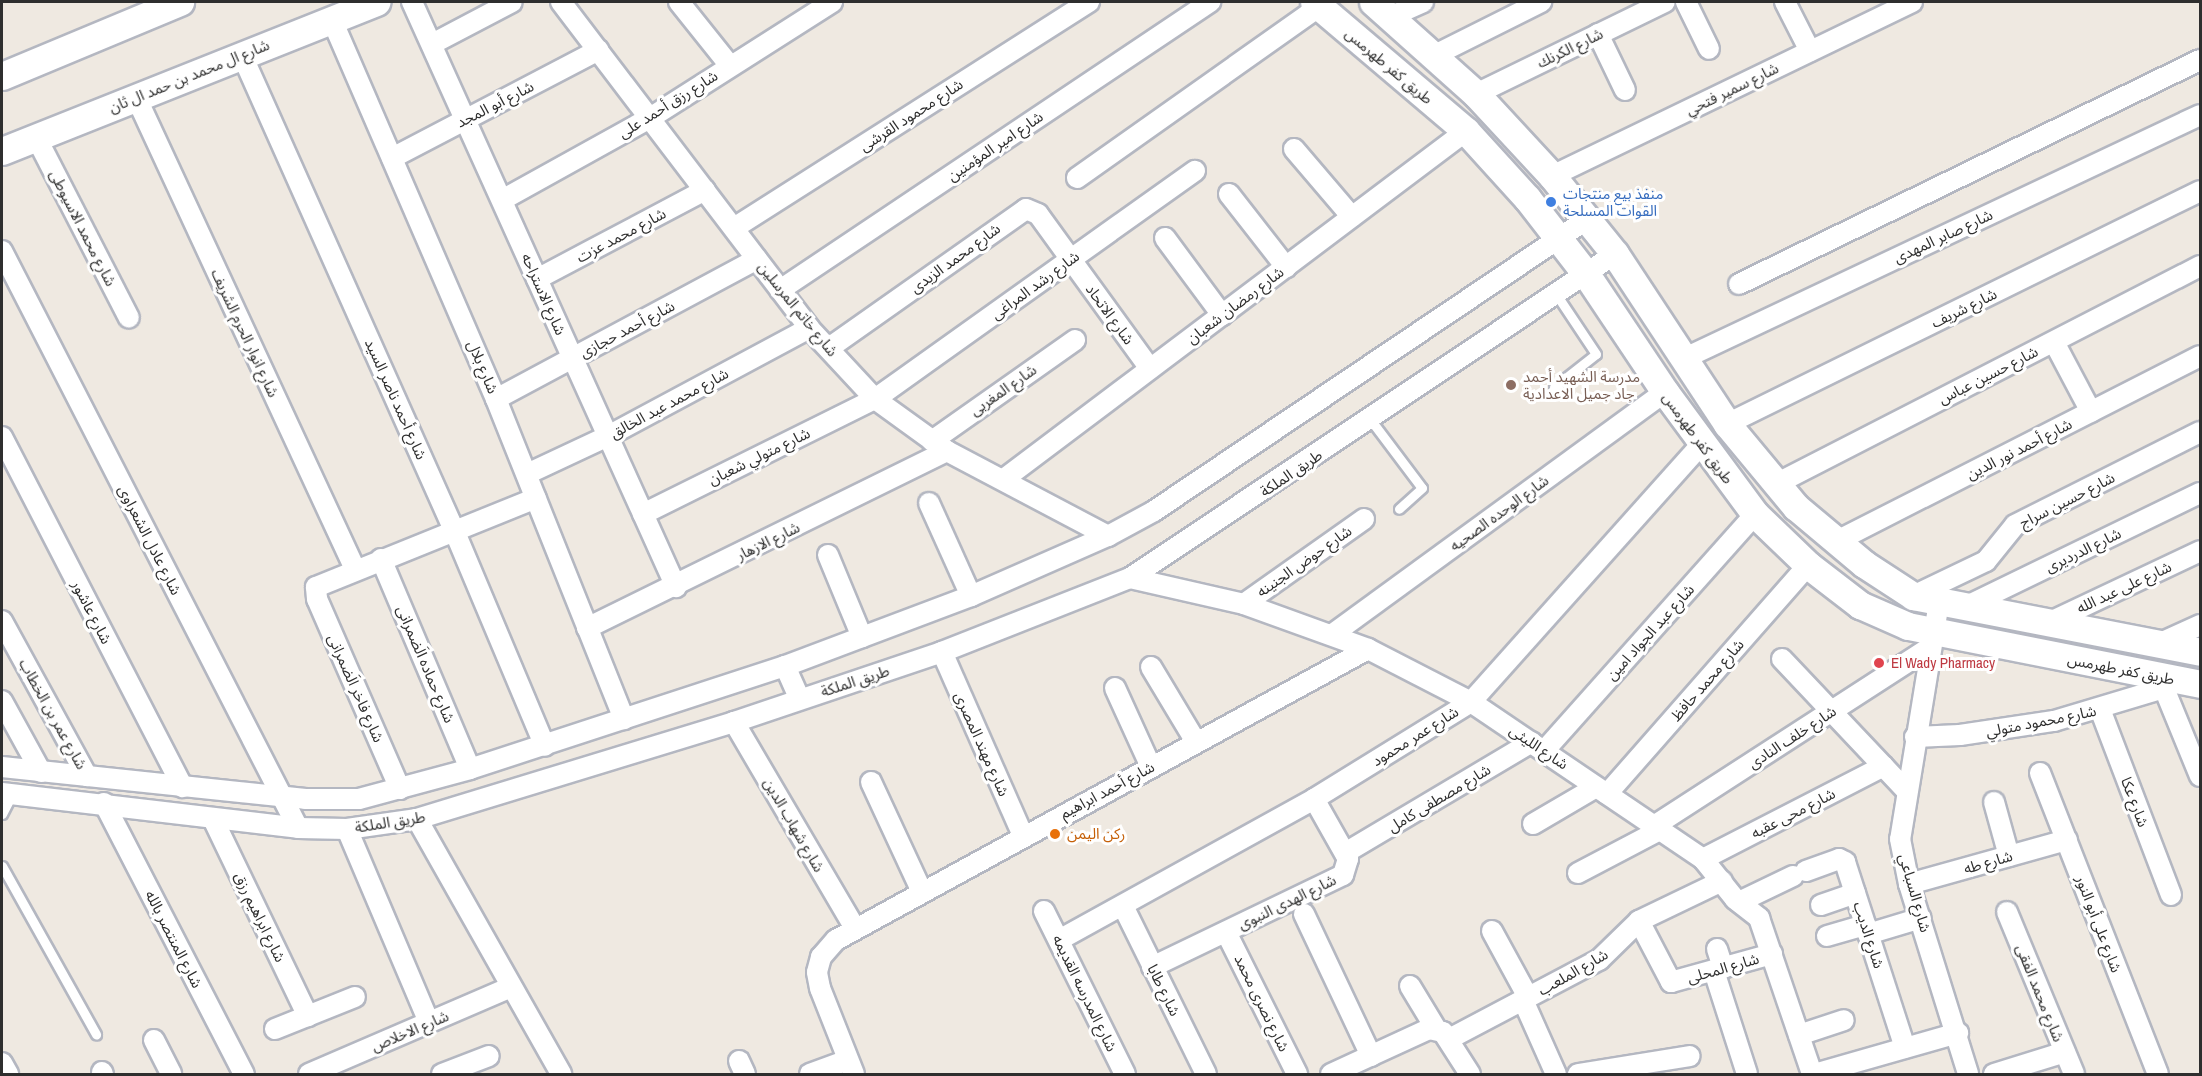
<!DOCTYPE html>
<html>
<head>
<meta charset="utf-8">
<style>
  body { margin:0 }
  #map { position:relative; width:2202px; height:1076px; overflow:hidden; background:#efe9e1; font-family:"Archivo Narrow","Noto Sans Arabic",sans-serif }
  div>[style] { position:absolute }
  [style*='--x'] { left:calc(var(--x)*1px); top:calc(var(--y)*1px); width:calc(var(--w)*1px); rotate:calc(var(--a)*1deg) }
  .roads { filter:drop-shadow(2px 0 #b4b7c1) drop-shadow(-2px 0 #b4b7c1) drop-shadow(0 2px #b4b7c1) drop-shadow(0 -2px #b4b7c1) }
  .lane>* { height:9px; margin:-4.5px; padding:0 4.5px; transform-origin:4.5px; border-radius:4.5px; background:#fff }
  .street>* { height:20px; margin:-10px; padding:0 10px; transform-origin:10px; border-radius:10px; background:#fff }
  .secondary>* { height:27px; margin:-13.5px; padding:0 13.5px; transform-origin:13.5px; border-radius:13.5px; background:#fff }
  .dots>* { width:16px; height:16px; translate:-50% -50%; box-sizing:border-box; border:3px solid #fff; border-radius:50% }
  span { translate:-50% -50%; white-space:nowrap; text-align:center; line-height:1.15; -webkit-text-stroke:6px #fff; paint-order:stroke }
  .street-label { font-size:15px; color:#2e2e2e }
  .shop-label { font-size:15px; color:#366cbe }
  .left { translate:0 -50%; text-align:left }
  .education-label { font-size:15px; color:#785e54 }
  .health-label { font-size:15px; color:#be3a42 }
  .food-label { font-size:15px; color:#c56008 }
  .frame { position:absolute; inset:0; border:3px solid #2e2e2e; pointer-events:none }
</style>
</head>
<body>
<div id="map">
  <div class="roads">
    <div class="lane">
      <i style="--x:1554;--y:387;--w:53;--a:-38.2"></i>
      <i style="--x:1596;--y:354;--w:72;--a:-123.7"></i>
      <i style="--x:1370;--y:419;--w:86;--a:53"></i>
      <i style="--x:1422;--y:488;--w:31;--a:138"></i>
      <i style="--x:2;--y:814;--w:22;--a:-63"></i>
      <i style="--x:2;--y:866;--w:193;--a:60.8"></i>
    </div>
    <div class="street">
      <i style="--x:412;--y:2;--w:642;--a:65.71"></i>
      <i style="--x:561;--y:2;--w:410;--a:52.7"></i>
      <i style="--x:809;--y:328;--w:97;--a:47.1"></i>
      <i style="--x:875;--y:399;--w:89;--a:35.8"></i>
      <i style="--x:947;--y:451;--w:182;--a:27.8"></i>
      <i style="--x:679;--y:2;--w:82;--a:51.4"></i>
      <i style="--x:1686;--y:2;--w:52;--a:63.9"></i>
      <i style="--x:1785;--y:2;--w:55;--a:63"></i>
      <i style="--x:1392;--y:16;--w:34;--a:-24"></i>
      <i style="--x:332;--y:20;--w:413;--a:66.6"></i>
      <i style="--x:496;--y:399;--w:345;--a:68.2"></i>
      <i style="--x:1598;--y:34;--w:62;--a:64.3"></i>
      <i style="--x:432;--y:44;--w:90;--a:-27.7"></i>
      <i style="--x:242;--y:55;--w:520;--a:65.95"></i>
      <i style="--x:454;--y:530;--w:234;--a:67.2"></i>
      <i style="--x:1435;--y:55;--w:119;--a:-26.6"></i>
      <i style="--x:1476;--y:94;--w:210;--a:-26"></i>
      <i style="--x:136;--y:97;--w:520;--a:65.11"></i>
      <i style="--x:36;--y:137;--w:203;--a:62.8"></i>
      <i style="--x:1294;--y:149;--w:89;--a:49.5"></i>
      <i style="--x:392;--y:158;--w:233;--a:-27.6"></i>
      <i style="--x:1552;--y:176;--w:400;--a:-25.8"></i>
      <i style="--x:1077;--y:178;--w:298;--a:-35.3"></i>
      <i style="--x:1229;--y:194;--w:93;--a:52"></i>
      <i style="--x:502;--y:200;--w:169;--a:-29"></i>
      <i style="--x:650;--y:118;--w:216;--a:-32.5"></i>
      <i style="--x:734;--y:228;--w:421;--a:-32.5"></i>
      <i style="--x:1165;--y:238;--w:96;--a:53.5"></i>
      <i style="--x:2;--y:251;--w:648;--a:62.84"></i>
      <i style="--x:537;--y:279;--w:190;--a:-27.9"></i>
      <i style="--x:1739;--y:284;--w:513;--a:-25.92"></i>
      <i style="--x:780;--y:290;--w:518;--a:-33.81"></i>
      <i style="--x:2054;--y:342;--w:79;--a:62.1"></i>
      <i style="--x:829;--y:348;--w:241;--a:-35.2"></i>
      <i style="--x:1026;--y:209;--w:13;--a:23"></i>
      <i style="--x:1038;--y:214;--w:191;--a:54.1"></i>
      <i style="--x:1685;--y:358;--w:569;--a:-25.26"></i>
      <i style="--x:496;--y:399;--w:296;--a:-28.2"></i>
      <i style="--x:1727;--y:424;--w:527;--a:-26.22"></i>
      <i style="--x:2;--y:437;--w:394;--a:62.7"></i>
      <i style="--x:932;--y:441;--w:175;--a:-35.2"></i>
      <i style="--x:527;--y:474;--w:89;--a:-25.1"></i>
      <i style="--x:608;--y:436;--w:228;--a:-28.2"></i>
      <i style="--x:1004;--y:479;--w:578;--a:-36.99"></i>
      <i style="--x:1776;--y:484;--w:477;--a:-27.2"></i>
      <i style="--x:929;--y:503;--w:102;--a:65.7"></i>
      <i style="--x:643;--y:514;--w:259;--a:-26.4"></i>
      <i style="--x:875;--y:399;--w:393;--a:-35.5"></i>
      <i style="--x:1837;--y:541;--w:407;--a:-27"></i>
      <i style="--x:828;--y:555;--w:89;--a:67.5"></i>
      <i style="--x:381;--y:559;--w:228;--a:67"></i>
      <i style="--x:1130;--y:578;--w:117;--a:12.8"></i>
      <i style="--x:1244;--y:604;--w:132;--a:19.9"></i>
      <i style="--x:1368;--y:649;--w:116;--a:27.2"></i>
      <i style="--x:1471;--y:702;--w:280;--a:34.1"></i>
      <i style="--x:1703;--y:859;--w:51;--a:51.3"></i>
      <i style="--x:1735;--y:899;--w:31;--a:38"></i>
      <i style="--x:1759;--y:918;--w:165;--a:71.2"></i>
      <i style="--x:1913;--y:596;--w:81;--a:-25.6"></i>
      <i style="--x:1986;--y:561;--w:46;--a:-51.1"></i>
      <i style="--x:2015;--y:525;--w:207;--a:-26.7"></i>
      <i style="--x:1939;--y:602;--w:240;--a:99.3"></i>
      <i style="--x:1900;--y:839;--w:46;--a:78.7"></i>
      <i style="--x:1909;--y:884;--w:199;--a:72.7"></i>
      <i style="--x:1244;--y:604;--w:147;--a:-35.3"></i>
      <i style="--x:1965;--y:607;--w:261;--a:-25.9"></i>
      <i style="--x:2;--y:621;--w:177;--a:61.3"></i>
      <i style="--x:2048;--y:623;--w:168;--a:-25.3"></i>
      <i style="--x:587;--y:628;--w:401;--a:-26.2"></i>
      <i style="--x:1333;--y:634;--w:411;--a:-36.1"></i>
      <i style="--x:2158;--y:644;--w:46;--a:-24.3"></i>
      <i style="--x:942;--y:652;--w:201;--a:66.2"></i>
      <i style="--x:1782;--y:659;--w:180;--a:46.6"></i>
      <i style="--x:785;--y:666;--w:36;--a:66"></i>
      <i style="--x:1151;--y:667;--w:87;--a:59"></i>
      <i style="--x:2159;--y:676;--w:108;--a:67.7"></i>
      <i style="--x:1115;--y:688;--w:87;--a:65.5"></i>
      <i style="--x:2;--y:701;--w:81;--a:61.2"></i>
      <i style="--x:2100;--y:709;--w:199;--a:69.1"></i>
      <i style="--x:734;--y:722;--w:239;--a:59.6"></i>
      <i style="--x:1915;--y:737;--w:45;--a:-2.5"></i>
      <i style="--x:1960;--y:735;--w:95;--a:-8.5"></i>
      <i style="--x:2054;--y:721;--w:115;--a:-16.7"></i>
      <i style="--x:1545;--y:750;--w:316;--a:-48.3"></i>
      <i style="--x:2;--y:767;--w:305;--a:6"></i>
      <i style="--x:305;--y:799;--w:54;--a:0"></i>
      <i style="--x:359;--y:799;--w:115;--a:-15.1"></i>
      <i style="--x:470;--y:769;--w:331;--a:-18.1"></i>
      <i style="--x:785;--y:666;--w:199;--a:-20.6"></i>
      <i style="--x:971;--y:596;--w:150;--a:-23.7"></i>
      <i style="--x:1108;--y:536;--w:52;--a:-28.5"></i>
      <i style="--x:1154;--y:511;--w:524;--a:-33.96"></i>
      <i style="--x:2040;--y:773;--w:323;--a:68.6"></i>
      <i style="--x:871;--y:782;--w:121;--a:65.1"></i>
      <i style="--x:400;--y:789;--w:207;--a:-113.6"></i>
      <i style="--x:317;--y:599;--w:12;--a:-95"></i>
      <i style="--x:316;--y:587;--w:237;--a:-22"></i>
      <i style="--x:2;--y:793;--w:298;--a:6.7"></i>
      <i style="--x:298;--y:828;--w:49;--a:1.2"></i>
      <i style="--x:347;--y:829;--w:71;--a:-8.1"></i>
      <i style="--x:417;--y:819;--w:332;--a:-17"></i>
      <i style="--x:734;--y:722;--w:219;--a:-18.6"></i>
      <i style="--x:942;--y:652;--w:202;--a:-21.5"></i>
      <i style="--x:1130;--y:578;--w:583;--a:-33.74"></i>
      <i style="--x:1607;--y:794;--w:305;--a:-48.7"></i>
      <i style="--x:1994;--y:802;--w:56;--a:74.5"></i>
      <i style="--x:104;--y:803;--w:305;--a:62.7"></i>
      <i style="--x:213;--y:819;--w:219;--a:64.3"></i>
      <i style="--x:417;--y:819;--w:293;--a:60.5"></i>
      <i style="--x:1533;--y:824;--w:73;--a:-30.4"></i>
      <i style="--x:1654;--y:826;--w:330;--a:-32.9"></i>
      <i style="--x:347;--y:829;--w:210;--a:67"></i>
      <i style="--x:1345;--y:853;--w:217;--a:-30.7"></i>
      <i style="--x:1703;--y:859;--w:203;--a:-27.2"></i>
      <i style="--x:1806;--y:871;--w:35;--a:-20"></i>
      <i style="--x:1839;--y:859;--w:7;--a:27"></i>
      <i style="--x:1845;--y:862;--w:195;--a:72.1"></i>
      <i style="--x:1578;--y:873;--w:93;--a:-27.7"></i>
      <i style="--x:1909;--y:884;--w:164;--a:-15.6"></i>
      <i style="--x:1739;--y:902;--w:60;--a:-25.7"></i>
      <i style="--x:1821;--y:905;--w:36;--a:-19"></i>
      <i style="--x:1123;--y:906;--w:187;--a:63.7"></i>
      <i style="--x:1044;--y:911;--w:182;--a:63.6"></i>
      <i style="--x:2007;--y:912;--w:175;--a:67.5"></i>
      <i style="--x:1304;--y:914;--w:157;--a:64.7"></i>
      <i style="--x:1639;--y:921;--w:69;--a:62.3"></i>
      <i style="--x:1671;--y:982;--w:105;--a:-15.5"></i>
      <i style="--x:1492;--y:931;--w:75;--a:61.4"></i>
      <i style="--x:1226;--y:932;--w:159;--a:63.4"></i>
      <i style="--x:1868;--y:934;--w:55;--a:-16.8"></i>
      <i style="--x:1827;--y:936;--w:40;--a:-16"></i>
      <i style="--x:1059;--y:940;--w:291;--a:-28.9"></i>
      <i style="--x:1314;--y:799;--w:185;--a:-31.7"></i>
      <i style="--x:1471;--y:702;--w:346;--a:-48.2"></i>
      <i style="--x:1717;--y:949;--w:20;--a:72"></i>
      <i style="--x:1152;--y:967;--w:212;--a:-25.7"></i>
      <i style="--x:1343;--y:875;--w:17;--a:-73"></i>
      <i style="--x:1348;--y:859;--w:69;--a:-119.5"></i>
      <i style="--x:1714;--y:971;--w:108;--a:72.2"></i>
      <i style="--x:1410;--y:986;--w:50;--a:58.8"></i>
      <i style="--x:1523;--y:1000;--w:81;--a:66"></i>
      <i style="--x:275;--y:1029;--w:86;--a:-21.8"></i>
      <i style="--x:1799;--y:1035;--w:47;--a:-18.4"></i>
      <i style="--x:1449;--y:1039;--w:170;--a:-27.8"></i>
      <i style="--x:1599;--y:960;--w:56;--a:-44.3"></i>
      <i style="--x:1639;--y:921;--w:92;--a:-25.7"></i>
      <i style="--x:154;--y:1040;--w:38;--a:63"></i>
      <i style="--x:739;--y:1061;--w:14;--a:65"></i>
      <i style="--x:2;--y:1063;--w:13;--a:61"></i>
      <i style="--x:102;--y:1072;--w:2;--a:63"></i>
      <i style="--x:309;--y:1074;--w:220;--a:-23.3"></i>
      <i style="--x:442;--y:1074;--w:50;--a:-21"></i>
      <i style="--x:810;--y:1074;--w:40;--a:-20.2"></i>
      <i style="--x:854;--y:1074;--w:92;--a:-111.6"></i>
      <i style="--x:820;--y:988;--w:16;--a:-101"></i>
      <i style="--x:817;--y:972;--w:16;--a:-75"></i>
      <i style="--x:821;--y:957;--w:23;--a:-49"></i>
      <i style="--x:836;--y:940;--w:606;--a:-28.68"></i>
      <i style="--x:1331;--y:1074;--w:108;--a:-24.7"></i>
      <i style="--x:1429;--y:1029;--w:14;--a:12"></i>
      <i style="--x:1443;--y:1032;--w:50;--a:57.3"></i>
      <i style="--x:1578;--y:1074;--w:113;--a:-9.1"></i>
      <i style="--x:1814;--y:1074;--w:150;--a:-15.9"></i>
      <i style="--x:1994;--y:1074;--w:74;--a:-17.2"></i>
    </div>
    <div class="secondary">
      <i style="--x:1314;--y:2;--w:199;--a:40.3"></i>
      <i style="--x:1466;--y:131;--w:91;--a:47.7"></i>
      <i style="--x:1527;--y:198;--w:96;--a:52.2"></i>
      <i style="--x:1586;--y:274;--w:142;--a:56.2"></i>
      <i style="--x:1665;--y:392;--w:152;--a:53.6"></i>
      <i style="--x:1755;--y:514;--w:74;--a:43.9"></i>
      <i style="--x:1808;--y:565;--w:66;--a:37.6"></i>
      <i style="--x:1860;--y:605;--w:52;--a:23.6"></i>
      <i style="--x:1908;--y:626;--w:298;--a:11.2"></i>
      <i style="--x:1373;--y:2;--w:138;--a:41.8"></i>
      <i style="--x:1476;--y:94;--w:112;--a:47.2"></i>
      <i style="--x:1552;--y:176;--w:100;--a:51.1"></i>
      <i style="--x:1615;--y:254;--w:204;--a:56.6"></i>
      <i style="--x:1727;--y:424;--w:108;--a:50.3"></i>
      <i style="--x:1796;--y:507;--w:89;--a:40"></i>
      <i style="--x:1864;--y:564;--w:59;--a:33.1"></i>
      <i style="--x:1913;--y:596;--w:292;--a:11"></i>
      <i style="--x:2;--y:76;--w:193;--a:-22.6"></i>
      <i style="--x:2;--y:151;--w:403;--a:-21.7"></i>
    </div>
  </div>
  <div class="dots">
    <i style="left:1551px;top:202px;background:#3f7fe0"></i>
    <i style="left:1511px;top:385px;background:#8d6e63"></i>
    <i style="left:1879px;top:663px;background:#e0444e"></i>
    <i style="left:1055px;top:834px;background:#e8710a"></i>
  </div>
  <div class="street-label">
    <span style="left:1570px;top:48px;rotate:-26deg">شارع الكرنك</span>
    <span style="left:1389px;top:66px;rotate:40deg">طريق كفر طهرمس</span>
    <span style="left:189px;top:76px;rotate:-22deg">شارع ال محمد بن حمد ال ثان</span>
    <span style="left:1732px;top:89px;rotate:-26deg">شارع سمير فتحي</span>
    <span style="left:495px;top:104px;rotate:-27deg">شارع أبو المجد</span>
    <span style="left:668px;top:104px;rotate:-32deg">شارع رزق أحمد على</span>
    <span style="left:911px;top:115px;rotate:-33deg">شارع محمود القرشى</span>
    <span style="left:995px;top:146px;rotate:-34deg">شارع امير المؤمنين</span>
    <span style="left:83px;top:228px;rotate:63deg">شارع محمد الاسيوطى</span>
    <span style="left:621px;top:235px;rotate:-28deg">شارع محمد عزت</span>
    <span style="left:1943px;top:236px;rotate:-25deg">شارع صابر المهدى</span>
    <span style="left:955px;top:258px;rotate:-36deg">شارع محمد الزيدى</span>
    <span style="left:1035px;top:285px;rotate:-36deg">شارع رشد المراغى</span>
    <span style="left:544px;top:294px;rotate:66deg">شارع الاستراحه</span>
    <span style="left:1235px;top:305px;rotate:-37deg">شارع رمضان شعبان</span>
    <span style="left:1964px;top:308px;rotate:-26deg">شارع شريف</span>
    <span style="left:798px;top:309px;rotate:51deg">شارع خاتم المرسلين</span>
    <span style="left:1110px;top:314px;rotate:54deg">شارع الاتحاد</span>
    <span style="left:627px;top:329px;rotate:-28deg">شارع أحمد حجازى</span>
    <span style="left:245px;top:333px;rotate:65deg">شارع انوار الحرم الشريف</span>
    <span style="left:483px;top:367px;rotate:67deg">شارع بلال</span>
    <span style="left:1988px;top:375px;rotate:-27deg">شارع حسين عباس</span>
    <span style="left:1003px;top:390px;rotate:-35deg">شارع المغربى</span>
    <span style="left:396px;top:399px;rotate:66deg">شارع أحمد ناصر السيد</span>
    <span style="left:669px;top:403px;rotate:-28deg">شارع محمد عبد الخالق</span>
    <span style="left:1698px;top:438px;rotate:54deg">طريق كفر طهرمس</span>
    <span style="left:2019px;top:449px;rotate:-27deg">شارع أحمد نور الدين</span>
    <span style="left:759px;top:456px;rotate:-26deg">شارع متولي شعبان</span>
    <span style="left:1291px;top:473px;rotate:-34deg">طريق الملكة</span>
    <span style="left:2067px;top:500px;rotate:-27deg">شارع حسين سراج</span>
    <span style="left:1499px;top:513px;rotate:-36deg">شارع الوحده الصحيه</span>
    <span style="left:150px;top:540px;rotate:63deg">شارع عادل الشعراوى</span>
    <span style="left:768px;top:541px;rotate:-26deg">شارع الازهار</span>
    <span style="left:2083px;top:550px;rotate:-26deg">شارع الدرديرى</span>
    <span style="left:1304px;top:561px;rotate:-35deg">شارع حوض الجنينه</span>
    <span style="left:2124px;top:587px;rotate:-25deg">شارع على عبد الله</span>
    <span style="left:92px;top:612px;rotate:63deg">شارع عاشور</span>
    <span style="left:1650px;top:632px;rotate:-48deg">شارع عبد الجواد امين</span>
    <span style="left:426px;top:664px;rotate:67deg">شارع حماده الَضمرانى</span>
    <span style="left:2121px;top:669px;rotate:11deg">طريق كفر طهرمس</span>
    <span style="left:1707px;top:680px;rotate:-49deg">شارع محمد حافظ</span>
    <span style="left:855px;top:681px;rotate:-18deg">طريق الملكة</span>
    <span style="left:356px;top:688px;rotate:66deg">شارع فاخر الَضمرانى</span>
    <span style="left:53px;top:714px;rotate:61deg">شارع عمر بن الخطاب</span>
    <span style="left:2041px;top:721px;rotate:-11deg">شارع محمود متولي</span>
    <span style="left:1415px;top:736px;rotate:-32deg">شارع عمر محمود</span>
    <span style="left:1792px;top:737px;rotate:-33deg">شارع خلف النادى</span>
    <span style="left:982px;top:744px;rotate:66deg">شارع مهند المصرى</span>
    <span style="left:1539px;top:747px;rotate:34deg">شارع الليثى</span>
    <span style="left:1107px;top:790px;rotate:-28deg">شارع أحمد ابراهيم</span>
    <span style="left:1439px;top:798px;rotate:-31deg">شارع مصطفى كامل</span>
    <span style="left:2135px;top:802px;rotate:69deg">شارع عكا</span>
    <span style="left:1793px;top:813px;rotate:-27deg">شارع محى عقبه</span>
    <span style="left:390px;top:822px;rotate:-9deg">طريق الملكة</span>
    <span style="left:794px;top:825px;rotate:60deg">شارع شهاب الدين</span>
    <span style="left:1988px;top:862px;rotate:-16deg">شارع طه</span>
    <span style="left:1915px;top:893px;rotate:74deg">شارع السباعي</span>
    <span style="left:1287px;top:902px;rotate:-26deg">شارع الهدى النبوى</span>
    <span style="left:260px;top:917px;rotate:64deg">شارع ابراهيم رزق</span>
    <span style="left:2099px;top:924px;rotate:69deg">شارع على أبو النور</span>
    <span style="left:1869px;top:935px;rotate:72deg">شارع الديب</span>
    <span style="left:174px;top:939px;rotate:63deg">شارع المنتصر بالله</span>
    <span style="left:1723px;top:968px;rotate:-16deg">شارع المحلى</span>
    <span style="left:1573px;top:972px;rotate:-30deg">شارع الملعب</span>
    <span style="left:1164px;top:990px;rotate:64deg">شارع طابا</span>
    <span style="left:1085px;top:993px;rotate:64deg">شارع المدرسه القديمه</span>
    <span style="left:2040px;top:993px;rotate:68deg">شارع محمد الفقى</span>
    <span style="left:1262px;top:1003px;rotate:64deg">شارع نصرى محمد</span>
    <span style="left:410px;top:1031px;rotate:-23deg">شارع الاخلاص</span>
  </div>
  <div class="shop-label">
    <span class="left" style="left:1563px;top:202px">منفذ بيع منتجات<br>القوات المسلحة</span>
  </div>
  <div class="education-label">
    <span class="left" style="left:1523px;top:385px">مدرسة الشهيد أحمد<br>جاد جميل الاعدادية</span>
  </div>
  <div class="health-label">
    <span class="left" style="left:1891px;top:663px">El Wady Pharmacy</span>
  </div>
  <div class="food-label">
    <span class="left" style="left:1067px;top:834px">ركن اليمن</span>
  </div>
  <div class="frame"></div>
</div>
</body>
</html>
